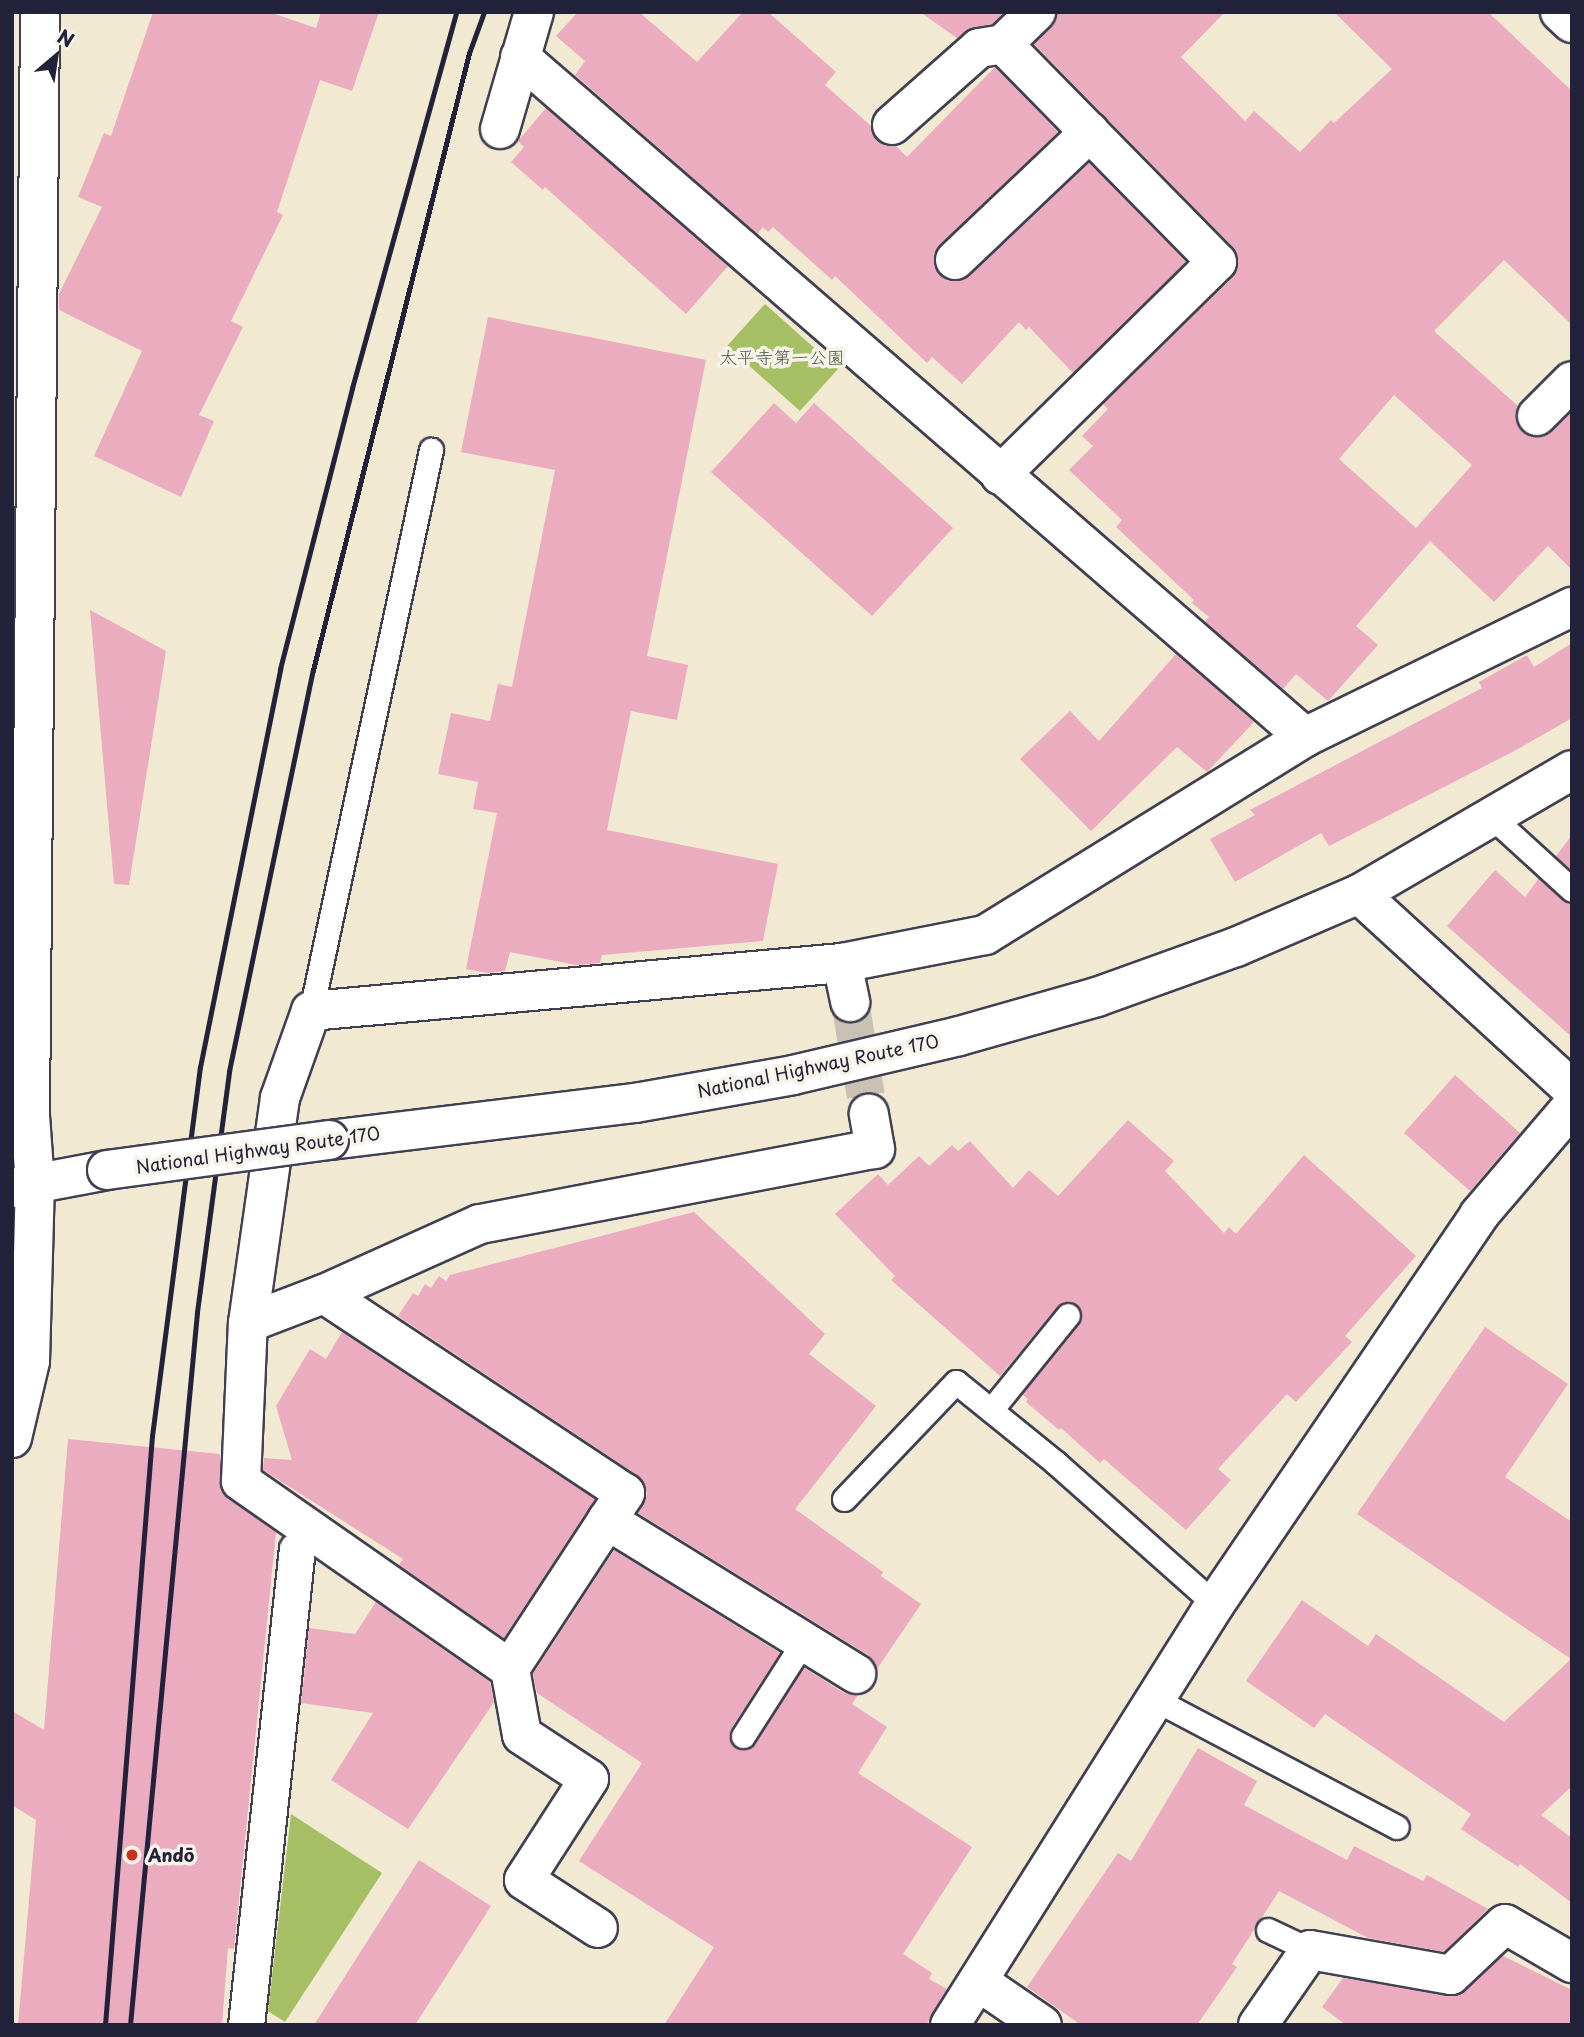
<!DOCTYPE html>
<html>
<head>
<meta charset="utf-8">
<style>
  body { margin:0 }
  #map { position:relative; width:1584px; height:2037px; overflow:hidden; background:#f1e9d2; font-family:"Playpen Sans","Klee One",sans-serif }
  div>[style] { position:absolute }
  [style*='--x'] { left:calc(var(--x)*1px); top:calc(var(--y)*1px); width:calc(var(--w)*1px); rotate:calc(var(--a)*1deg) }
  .green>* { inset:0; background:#a6bf64 }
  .building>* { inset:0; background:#ecacbf }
  .minor-tunnel>* { height:38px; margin-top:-19px; transform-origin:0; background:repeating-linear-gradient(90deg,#c8c1b4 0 38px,transparent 0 57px) }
  .roads { filter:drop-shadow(2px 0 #414052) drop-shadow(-2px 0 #414052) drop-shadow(0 2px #414052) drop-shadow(0 -2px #414052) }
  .service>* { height:23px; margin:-11.5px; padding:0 11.5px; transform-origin:11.5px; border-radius:11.5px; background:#fff }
  .pedestrian>* { height:35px; margin:-17.5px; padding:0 17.5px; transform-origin:17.5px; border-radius:17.5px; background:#fff }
  .minor>* { height:38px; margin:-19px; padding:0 19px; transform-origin:19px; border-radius:19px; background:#fff }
  .trunk>* { height:38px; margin:-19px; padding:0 19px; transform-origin:19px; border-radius:19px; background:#fff }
  .rail>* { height:5px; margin:-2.5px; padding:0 2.5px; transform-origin:2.5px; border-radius:2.5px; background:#22223b }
  .bridges { filter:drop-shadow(2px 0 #414052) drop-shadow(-2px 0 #414052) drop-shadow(0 2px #414052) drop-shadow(0 -2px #414052) }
  .trunk-bridge>* { height:38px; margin:-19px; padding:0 19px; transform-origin:19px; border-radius:19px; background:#fff }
  .dots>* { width:19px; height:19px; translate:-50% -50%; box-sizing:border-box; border:4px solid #f7f3e8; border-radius:50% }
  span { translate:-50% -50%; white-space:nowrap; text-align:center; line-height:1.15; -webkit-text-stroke:7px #f7f3e8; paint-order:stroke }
  .park-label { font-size:18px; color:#505949 }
  .street-label { font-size:18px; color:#22223b }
  .poi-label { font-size:18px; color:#22223b; font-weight:700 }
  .left { translate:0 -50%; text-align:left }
  .frame { position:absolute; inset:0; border:14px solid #22223b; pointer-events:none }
  .north { position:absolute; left:21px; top:21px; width:70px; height:70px; -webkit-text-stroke:5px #f7f3e8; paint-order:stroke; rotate:29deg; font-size:19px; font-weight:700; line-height:28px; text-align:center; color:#22223b }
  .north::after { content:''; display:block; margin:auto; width:24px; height:32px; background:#22223b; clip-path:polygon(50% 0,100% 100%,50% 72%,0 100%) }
</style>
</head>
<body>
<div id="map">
  <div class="green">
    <i style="clip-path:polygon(765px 304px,838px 369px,800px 411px,727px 346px)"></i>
    <i style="clip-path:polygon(291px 1814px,382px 1873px,285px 2022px,268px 2011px)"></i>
  </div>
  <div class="building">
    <i style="clip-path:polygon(153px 12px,269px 12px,316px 28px,321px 12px,379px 12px,352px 91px,320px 80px,277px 212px,283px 215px,231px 321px,243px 327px,199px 415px,214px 421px,181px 497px,94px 456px,142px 351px,59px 310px,59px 294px,102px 207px,78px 197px,104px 133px,111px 136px)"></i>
    <i style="clip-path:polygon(578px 12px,639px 12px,697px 62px,743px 12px,768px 12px,836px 72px,825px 85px,871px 126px,876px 140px,886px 146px,896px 146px,907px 157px,995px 67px,1058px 132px,940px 245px,934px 254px,934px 266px,939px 275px,948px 281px,959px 281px,970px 276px,1089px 163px,1186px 262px,1073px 373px,1029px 327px,1026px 330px,1019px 322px,962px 384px,932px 357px,927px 363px,835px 276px,832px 280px,773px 227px,768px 232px,763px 227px,757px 234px,575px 75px,585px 61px,556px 36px)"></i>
    <i style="clip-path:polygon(920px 12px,1004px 12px,993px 24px,975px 27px,957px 38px)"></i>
    <i style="clip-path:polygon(evenodd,1057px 12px,1225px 12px,1181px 57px,1245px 121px,1254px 111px,1300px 152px,1331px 120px,1334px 123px,1392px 69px,1334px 12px,1488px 12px,1572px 91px,1572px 325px,1504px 260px,1434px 331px,1518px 406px,1516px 421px,1522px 432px,1532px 437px,1543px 437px,1572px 412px,1572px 570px,1548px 546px,1494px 602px,1430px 541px,1356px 626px,1378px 645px,1328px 701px,1296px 674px,1283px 689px,1205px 622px,1209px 617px,1192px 603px,1194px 600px,1116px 527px,1122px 520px,1069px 470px,1093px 446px,1082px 436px,1108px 409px,1103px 404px,1232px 278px,1238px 268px,1238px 257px,1233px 247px,1034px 44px,1052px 27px,1057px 12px,1394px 395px,1472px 465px,1416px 528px,1339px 459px,1394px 395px)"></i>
    <i style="clip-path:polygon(546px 108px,728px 266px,686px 314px,545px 187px,543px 190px,511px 162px,524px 147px,518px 141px)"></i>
    <i style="clip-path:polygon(488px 317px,706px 360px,647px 656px,688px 665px,677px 720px,631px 711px,607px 830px,778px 864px,763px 941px,602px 955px,600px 963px,576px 965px,510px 952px,505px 971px,488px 973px,466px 969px,497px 813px,473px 809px,478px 782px,438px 774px,451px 713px,490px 721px,498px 684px,512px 687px,555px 470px,461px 452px)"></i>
    <i style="clip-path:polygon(774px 403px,796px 423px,814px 403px,953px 528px,872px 616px,711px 472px)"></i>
    <i style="clip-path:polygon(90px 610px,166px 651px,129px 885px,114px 884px)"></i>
    <i style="clip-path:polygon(1572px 643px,1572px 718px,1518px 749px,1329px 846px,1321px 833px,1235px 882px,1210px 839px,1255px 815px,1250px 810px,1482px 688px,1479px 682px,1527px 655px,1534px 667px)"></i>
    <i style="clip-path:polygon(1176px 654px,1254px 722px,1207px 772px,1177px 747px,1091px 831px,1020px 759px,1070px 711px,1099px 741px)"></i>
    <i style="clip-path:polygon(1572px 835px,1572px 871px,1556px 856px)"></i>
    <i style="clip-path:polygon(1495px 870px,1525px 897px,1539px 878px,1563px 900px,1572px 904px,1572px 1037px,1447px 926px)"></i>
    <i style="clip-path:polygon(1455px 1075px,1520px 1133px,1470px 1191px,1404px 1133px)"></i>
    <i style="clip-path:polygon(1128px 1120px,1174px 1161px,1165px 1171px,1224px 1233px,1229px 1227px,1236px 1234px,1304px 1155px,1416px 1256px,1345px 1336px,1352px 1342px,1296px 1402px,1287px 1394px,1218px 1469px,1231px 1480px,1186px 1530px,1104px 1459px,1100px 1463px,1061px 1428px,1059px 1430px,1026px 1402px,1028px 1399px,1022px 1394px,1079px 1324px,1082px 1317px,1077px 1305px,1070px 1301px,1058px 1306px,1000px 1376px,891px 1280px,895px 1276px,835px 1214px,878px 1174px,888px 1185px,919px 1156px,929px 1166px,952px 1145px,958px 1151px,970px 1141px,1013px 1188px,1029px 1170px,1058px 1196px)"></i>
    <i style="clip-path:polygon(694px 1212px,825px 1334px,809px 1354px,876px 1406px,795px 1509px,883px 1572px,881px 1576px,921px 1604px,877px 1669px,868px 1655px,638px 1513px,647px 1494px,644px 1483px,637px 1475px,398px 1316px,413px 1293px,418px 1296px,425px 1284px,431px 1288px,439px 1276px,446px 1281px,450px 1275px)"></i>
    <i style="clip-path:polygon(1485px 1327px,1568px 1384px,1505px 1477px,1572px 1522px,1572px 1786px,1541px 1815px,1572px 1838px,1572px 1903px,1520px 1864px,1518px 1867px,1461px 1829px,1471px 1814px,1325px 1714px,1314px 1728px,1246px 1681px,1302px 1600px,1368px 1646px,1376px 1634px,1504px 1722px,1571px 1659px,1357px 1514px)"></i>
    <i style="clip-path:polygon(342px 1332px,595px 1499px,504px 1638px,399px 1565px,403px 1559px,263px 1470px,264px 1458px,292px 1460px,276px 1406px,310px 1349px,326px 1359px)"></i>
    <i style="clip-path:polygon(68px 1439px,220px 1454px,222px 1491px,276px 1532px,234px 1949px,228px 1948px,222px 2025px,18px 2025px,36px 1820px,12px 1805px,12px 1711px,44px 1730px)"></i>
    <i style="clip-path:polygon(614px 1550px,780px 1653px,731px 1729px,729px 1736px,735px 1747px,743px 1750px,754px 1744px,803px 1667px,844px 1693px,858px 1695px,852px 1704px,887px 1727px,858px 1773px,972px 1847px,903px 1954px,932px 1973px,929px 1979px,947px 1989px,926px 2025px,664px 2025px,714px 1947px,579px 1861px,642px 1763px,537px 1693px,533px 1674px)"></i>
    <i style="clip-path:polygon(376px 1602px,490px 1682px,494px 1702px,408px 1829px,331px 1780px,373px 1713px,301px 1703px,309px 1628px,355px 1634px)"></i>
    <i style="clip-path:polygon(1198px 1748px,1257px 1781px,1244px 1805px,1347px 1860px,1354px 1846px,1423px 1881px,1427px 1875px,1488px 1909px,1444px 1952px,1368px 1938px,1279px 1891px,1232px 1964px,1237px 1967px,1197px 2025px,1081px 2025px,1027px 1987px,1118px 1853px,1131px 1861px)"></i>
    <i style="clip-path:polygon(419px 1860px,491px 1906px,415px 2025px,314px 2025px)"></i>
    <i style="clip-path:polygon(1503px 1956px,1572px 1990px,1572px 2025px,1346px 2025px,1322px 2007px,1343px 1978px,1457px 1996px)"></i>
  </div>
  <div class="minor-tunnel">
    <i style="--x:850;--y:1002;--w:114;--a:80.4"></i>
  </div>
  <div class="roads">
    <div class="service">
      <i style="--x:1492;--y:817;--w:108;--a:42.4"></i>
      <i style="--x:311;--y:1011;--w:574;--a:-77.93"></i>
      <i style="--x:991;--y:1410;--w:122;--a:-51"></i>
      <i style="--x:844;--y:1499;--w:162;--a:-46.3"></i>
      <i style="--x:956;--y:1382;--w:129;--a:39"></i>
      <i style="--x:1056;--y:1463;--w:213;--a:41.6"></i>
      <i style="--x:1156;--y:1700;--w:272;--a:27.8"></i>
      <i style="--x:743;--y:1736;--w:112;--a:-57.4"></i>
      <i style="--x:1268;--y:1930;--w:47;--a:25.5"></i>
    </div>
    <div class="pedestrian">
      <i style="--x:246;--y:2025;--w:478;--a:-83.9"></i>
    </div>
    <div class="minor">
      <i style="--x:1560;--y:12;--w:16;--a:43"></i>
      <i style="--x:520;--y:57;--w:1039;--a:40.9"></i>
      <i style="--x:892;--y:125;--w:116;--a:-41.5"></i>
      <i style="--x:979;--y:48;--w:24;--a:-9"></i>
      <i style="--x:500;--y:129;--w:122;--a:-73.8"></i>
      <i style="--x:955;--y:260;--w:186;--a:-43.5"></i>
      <i style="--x:1537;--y:416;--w:49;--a:-45"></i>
      <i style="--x:1000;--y:475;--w:304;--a:-44.5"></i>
      <i style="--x:1217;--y:262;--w:305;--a:-134.5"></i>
      <i style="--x:1003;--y:44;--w:46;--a:-44.1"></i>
      <i style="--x:1359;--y:894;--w:289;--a:42.5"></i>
      <i style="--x:842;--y:963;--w:40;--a:78"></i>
      <i style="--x:324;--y:1294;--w:171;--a:-24.2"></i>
      <i style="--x:480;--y:1224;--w:402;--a:-10.8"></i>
      <i style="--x:875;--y:1149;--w:36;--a:-100"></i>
      <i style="--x:248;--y:1323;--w:81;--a:-20.9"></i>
      <i style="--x:324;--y:1294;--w:361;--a:33.5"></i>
      <i style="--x:625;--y:1493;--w:210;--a:123.2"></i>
      <i style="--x:510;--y:1669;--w:67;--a:79.7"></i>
      <i style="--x:522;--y:1735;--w:80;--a:33.3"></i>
      <i style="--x:589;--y:1779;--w:120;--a:122.8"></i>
      <i style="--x:524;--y:1880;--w:88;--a:33"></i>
      <i style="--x:12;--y:1438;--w:79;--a:-76.8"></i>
      <i style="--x:30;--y:1361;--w:177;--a:-88.4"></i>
      <i style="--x:35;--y:1184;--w:68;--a:-94.2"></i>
      <i style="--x:30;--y:1116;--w:1104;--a:-89.48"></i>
      <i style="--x:607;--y:1520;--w:293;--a:31.7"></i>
      <i style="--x:510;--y:1669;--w:328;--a:-145.1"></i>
      <i style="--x:241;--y:1481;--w:158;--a:-87.5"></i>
      <i style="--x:248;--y:1323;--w:227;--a:-81.9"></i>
      <i style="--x:280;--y:1098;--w:92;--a:-70.4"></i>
      <i style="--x:311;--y:1011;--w:533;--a:-5.17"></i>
      <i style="--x:842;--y:963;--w:146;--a:-11.1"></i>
      <i style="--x:985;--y:935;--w:376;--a:-31.7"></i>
      <i style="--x:1305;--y:737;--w:297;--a:-26"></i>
      <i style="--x:979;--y:1982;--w:76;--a:34.3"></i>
      <i style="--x:950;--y:2025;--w:497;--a:-57.8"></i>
      <i style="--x:1215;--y:1604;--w:470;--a:-55.8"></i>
      <i style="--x:1479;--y:1215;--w:143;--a:-49.5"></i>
      <i style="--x:1258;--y:2025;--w:91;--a:-55.3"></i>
      <i style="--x:1310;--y:1950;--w:143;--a:10.1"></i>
      <i style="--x:1451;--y:1975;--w:74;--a:-43.4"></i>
      <i style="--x:1505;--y:1924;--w:78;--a:30.2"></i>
    </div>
    <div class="trunk">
      <i style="--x:329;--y:1140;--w:308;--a:-6.9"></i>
      <i style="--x:635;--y:1103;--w:160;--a:-10"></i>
      <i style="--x:793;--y:1075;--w:171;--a:-13.2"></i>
      <i style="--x:959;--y:1036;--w:143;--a:-15.8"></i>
      <i style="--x:1097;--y:997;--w:148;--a:-19.8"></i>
      <i style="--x:1236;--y:947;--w:134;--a:-23.3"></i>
      <i style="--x:1359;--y:894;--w:246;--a:-30.2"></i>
      <i style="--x:12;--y:1188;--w:97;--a:-10.7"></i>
    </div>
  </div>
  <div class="rail">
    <i style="--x:105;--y:2025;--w:591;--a:-85.44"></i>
    <i style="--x:152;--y:1436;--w:372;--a:-82.6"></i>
    <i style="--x:200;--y:1067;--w:406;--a:-78.6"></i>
    <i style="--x:280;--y:669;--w:290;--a:-75.6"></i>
    <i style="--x:352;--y:388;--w:390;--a:-74.5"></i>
    <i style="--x:130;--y:2025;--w:716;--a:-84.63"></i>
    <i style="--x:197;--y:1312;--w:243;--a:-82.4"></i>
    <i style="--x:229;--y:1071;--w:410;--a:-78.2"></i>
    <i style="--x:313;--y:670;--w:636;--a:-75.81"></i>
    <i style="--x:469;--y:53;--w:44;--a:-69.9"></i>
  </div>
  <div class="bridges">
    <div class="trunk-bridge">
      <i style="--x:107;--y:1170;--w:224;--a:-7.7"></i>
    </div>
  </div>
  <div class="dots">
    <i style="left:132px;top:1855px;background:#c8321e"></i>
  </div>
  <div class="park-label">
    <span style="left:782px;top:357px">太平寺第一公園</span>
  </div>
  <div class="street-label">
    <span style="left:818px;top:1066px;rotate:-12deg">National Highway Route 170</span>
    <span style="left:258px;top:1150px;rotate:-8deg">National Highway Route 170</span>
  </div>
  <div class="poi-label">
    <span class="left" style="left:148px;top:1855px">Andō</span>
  </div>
  <div class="frame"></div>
  <div class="north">N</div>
</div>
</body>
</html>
